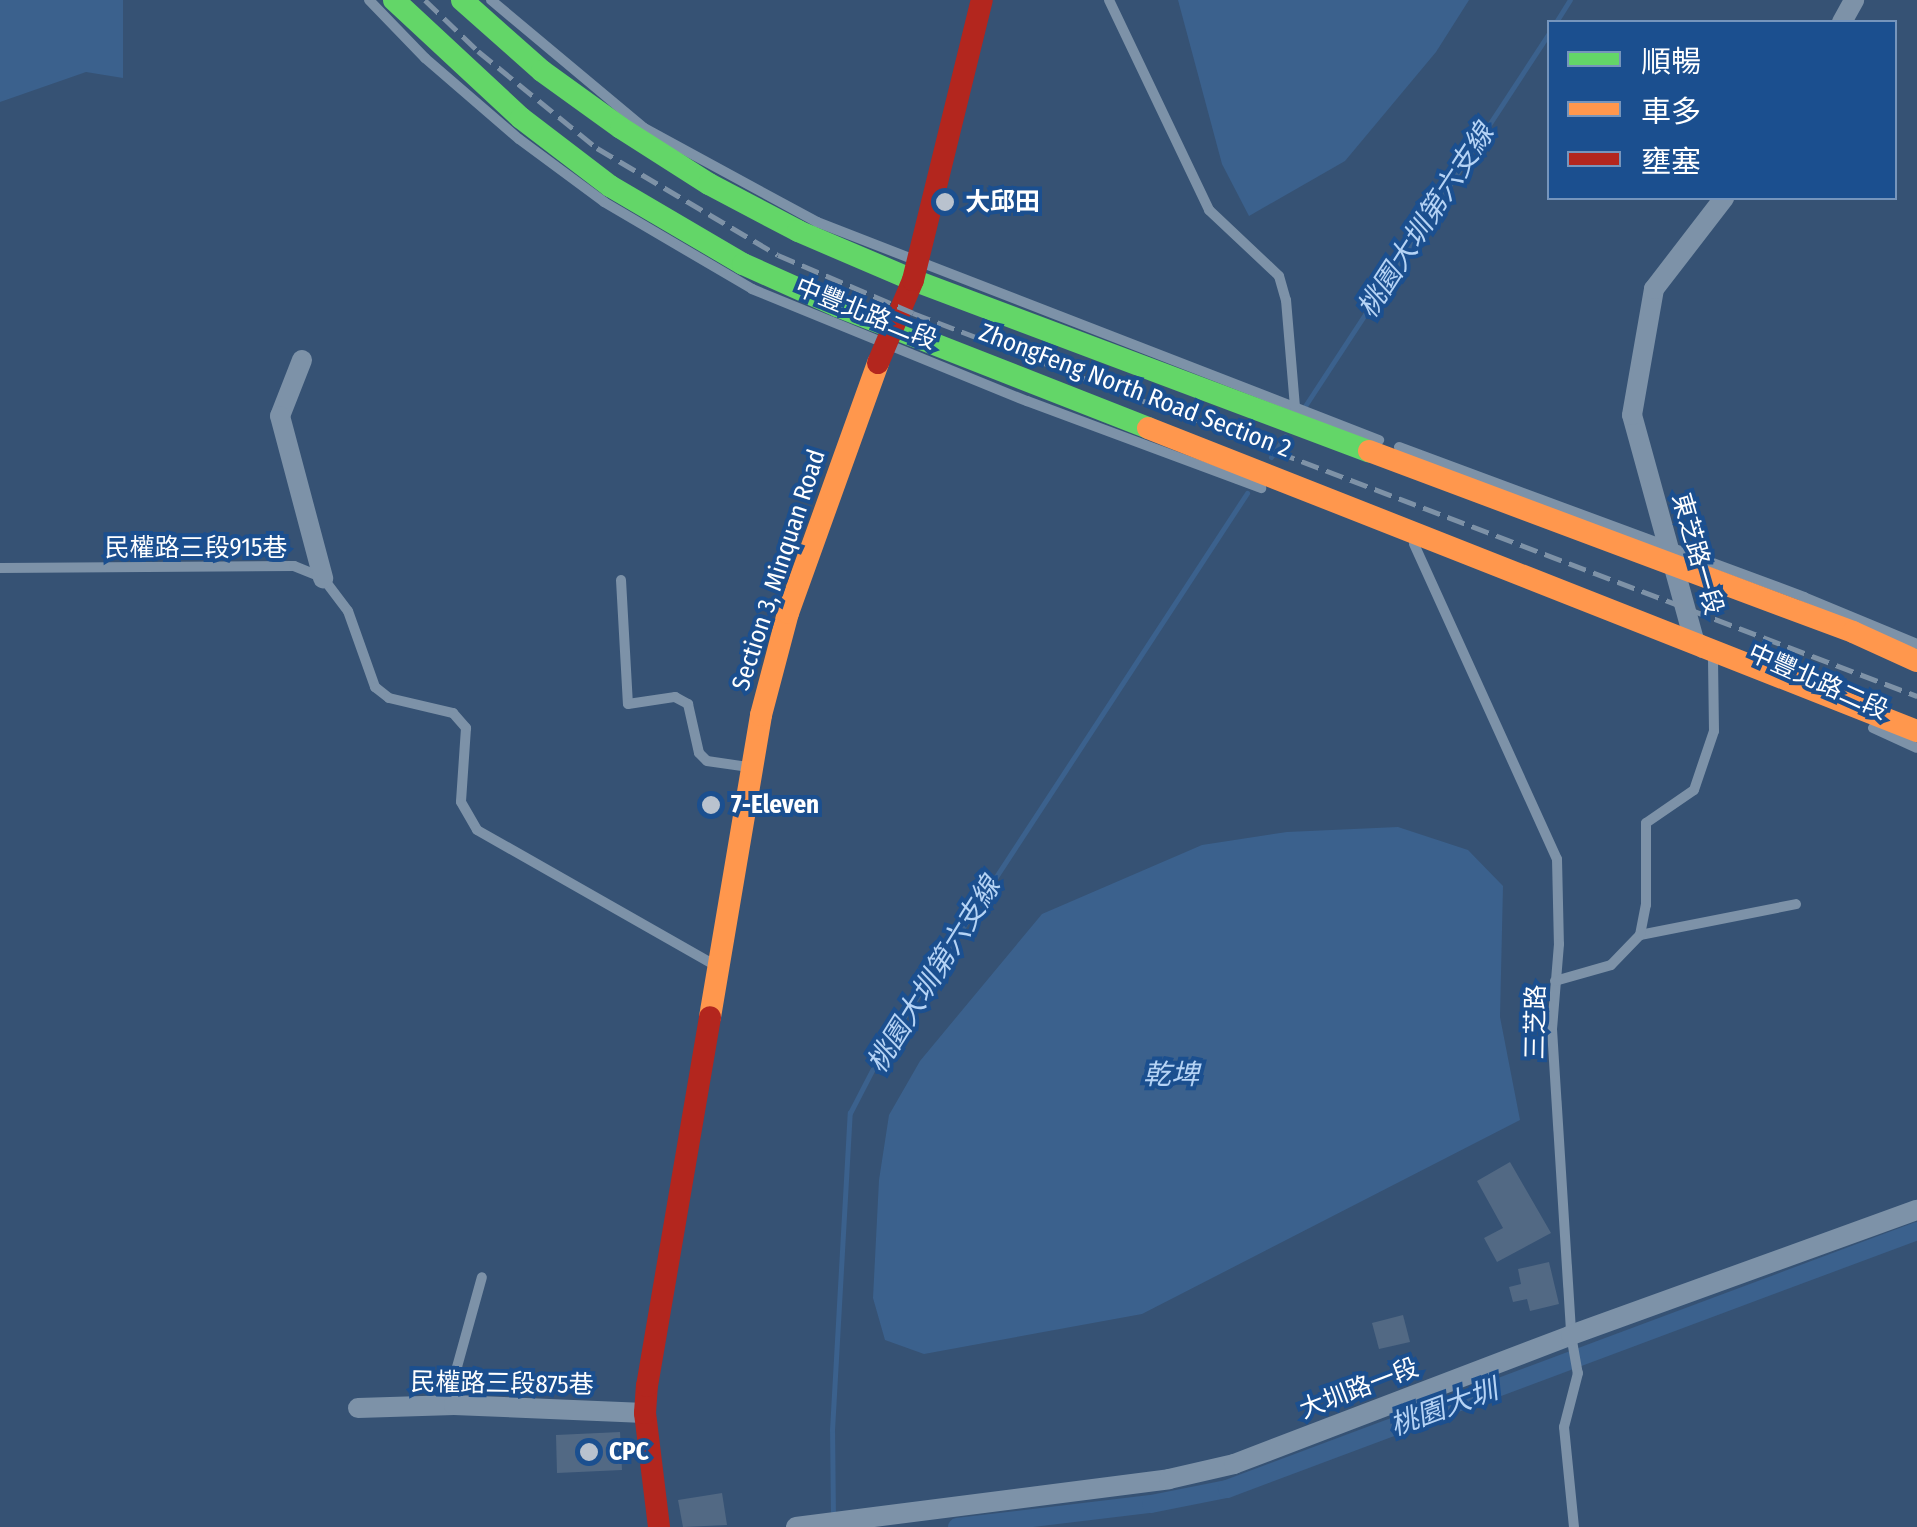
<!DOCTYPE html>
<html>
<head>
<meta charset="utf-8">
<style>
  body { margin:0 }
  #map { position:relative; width:1917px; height:1527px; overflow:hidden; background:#365274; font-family:"Fira Sans Condensed","Noto Sans TC",sans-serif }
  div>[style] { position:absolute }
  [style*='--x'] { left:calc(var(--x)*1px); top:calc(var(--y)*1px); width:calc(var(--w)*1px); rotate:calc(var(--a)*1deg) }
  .water>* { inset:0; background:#3b618d }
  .stream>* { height:5px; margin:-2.5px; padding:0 2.5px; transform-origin:2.5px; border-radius:2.5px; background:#3b618d }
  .canal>* { height:18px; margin:-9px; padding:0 9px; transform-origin:9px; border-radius:9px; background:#3b618d }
  .building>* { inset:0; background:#526984 }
  .lane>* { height:10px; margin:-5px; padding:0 5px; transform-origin:5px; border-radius:5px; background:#7d92a8 }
  .street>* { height:20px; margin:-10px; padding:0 10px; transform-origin:10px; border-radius:10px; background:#7d92a8 }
  .fast>* { height:22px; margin:-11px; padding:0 11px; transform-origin:11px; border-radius:11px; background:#63d668 }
  .slow>* { height:22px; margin:-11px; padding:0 11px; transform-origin:11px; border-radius:11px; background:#ff974d }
  .jam>* { height:22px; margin:-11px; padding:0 11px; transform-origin:11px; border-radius:11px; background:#b3261e }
  .rail>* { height:5px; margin-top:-2.5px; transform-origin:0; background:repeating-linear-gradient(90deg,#7e92a7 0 18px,transparent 0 26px) }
  .dots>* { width:28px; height:28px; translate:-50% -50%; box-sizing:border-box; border:5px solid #1b4f8f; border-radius:50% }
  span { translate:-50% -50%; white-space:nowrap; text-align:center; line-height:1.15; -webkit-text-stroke:8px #1b4f8f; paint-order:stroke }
  .poi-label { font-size:25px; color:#fff; font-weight:700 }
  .left { translate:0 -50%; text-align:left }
  .street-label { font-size:25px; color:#fff }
  .water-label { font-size:28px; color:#b5d3f5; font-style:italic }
  .legend { position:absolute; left:1547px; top:20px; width:350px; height:180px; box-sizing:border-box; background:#1b4f8f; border:2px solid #7695bc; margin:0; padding:12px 18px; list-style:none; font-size:30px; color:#fff }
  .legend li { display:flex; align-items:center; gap:20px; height:50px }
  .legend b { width:50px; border:2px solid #7695bc }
</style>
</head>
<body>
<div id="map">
  <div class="water">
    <i style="clip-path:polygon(0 0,123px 0,123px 78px,86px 72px,0 102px)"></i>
    <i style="clip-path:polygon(1178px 0,1469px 0,1436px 52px,1345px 161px,1249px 216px,1222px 164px)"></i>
    <i style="clip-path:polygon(1398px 827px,1468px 850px,1503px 886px,1500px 1017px,1520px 1120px,1142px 1314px,924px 1354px,885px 1340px,873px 1298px,879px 1180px,889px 1115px,920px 1061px,1042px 914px,1202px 845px,1287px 832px)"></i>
  </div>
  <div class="stream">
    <i style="--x:1556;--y:22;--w:26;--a:-58"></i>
    <i style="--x:1303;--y:409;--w:451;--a:-56.8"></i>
    <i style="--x:1271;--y:457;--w:25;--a:-56"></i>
    <i style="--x:833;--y:1519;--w:89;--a:-90.6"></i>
    <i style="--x:832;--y:1430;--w:318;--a:-86.8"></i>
    <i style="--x:850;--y:1113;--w:70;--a:-62.7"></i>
    <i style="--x:882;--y:1051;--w:667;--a:-56.81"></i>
  </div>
  <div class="canal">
    <i style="--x:957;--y:1527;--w:195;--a:-6.8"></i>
    <i style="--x:1151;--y:1504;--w:77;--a:-11.2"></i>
    <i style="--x:1227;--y:1489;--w:737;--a:-20.5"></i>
  </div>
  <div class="building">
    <i style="clip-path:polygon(1510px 1162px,1551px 1233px,1497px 1262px,1484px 1238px,1503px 1228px,1477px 1181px)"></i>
    <i style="clip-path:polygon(1549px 1262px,1559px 1304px,1530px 1311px,1527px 1299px,1513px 1302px,1509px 1287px,1521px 1284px,1518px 1269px)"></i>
    <i style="clip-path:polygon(1403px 1315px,1410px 1342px,1379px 1349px,1372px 1323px)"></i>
    <i style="clip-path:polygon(620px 1432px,622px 1470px,557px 1473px,556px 1435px)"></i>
    <i style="clip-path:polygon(722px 1493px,727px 1525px,683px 1527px,678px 1500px)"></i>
  </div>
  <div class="lane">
    <i style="--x:369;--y:0;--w:81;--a:46"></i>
    <i style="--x:425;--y:58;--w:124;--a:40.8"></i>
    <i style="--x:519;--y:139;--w:106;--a:36.5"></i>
    <i style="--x:604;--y:202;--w:172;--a:30.4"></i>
    <i style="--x:752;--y:289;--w:297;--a:22.2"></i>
    <i style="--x:1027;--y:401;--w:250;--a:20.4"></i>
    <i style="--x:491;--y:0;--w:199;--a:39.9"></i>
    <i style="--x:644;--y:128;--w:197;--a:28.5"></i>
    <i style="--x:817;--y:222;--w:603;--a:21.2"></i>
    <i style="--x:1109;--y:0;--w:233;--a:64.5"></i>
    <i style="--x:1209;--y:210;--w:96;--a:43.3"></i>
    <i style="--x:1279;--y:276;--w:25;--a:74"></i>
    <i style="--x:1286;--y:300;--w:108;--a:85.2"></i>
    <i style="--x:1399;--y:447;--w:432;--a:20.3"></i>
    <i style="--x:1804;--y:597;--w:122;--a:22.6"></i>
    <i style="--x:1414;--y:544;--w:346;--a:65.6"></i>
    <i style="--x:1557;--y:859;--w:85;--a:88.7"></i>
    <i style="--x:1559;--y:944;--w:85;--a:94.7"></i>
    <i style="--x:1552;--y:1029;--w:307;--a:86.4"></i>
    <i style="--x:1571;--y:1335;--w:39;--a:80"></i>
    <i style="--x:1578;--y:1373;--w:56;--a:104.5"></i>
    <i style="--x:1564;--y:1427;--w:100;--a:84.3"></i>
    <i style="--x:0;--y:568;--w:294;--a:-0.4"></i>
    <i style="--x:294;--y:566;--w:31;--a:22"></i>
    <i style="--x:323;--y:578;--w:41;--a:52.9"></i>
    <i style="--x:348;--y:611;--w:81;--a:70.4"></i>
    <i style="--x:375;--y:687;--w:18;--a:38"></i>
    <i style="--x:389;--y:698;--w:66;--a:13.2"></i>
    <i style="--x:453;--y:713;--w:20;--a:49"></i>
    <i style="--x:466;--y:728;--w:74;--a:93.9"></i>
    <i style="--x:461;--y:802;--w:32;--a:60"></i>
    <i style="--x:477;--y:830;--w:274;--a:29.6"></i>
    <i style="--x:621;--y:580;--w:124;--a:86.8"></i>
    <i style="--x:628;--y:704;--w:48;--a:-8.5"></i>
    <i style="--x:675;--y:697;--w:15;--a:28"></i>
    <i style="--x:688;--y:704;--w:50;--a:77.3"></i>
    <i style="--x:699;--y:753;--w:11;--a:45"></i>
    <i style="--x:707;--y:761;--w:41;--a:8.3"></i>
    <i style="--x:1873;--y:728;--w:48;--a:24.4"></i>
    <i style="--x:1640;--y:935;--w:159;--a:-11.2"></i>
    <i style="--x:1555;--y:981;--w:58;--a:-15.9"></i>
    <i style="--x:1611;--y:965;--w:42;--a:-46"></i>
    <i style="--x:1640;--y:935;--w:31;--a:-79"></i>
    <i style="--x:1646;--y:905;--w:82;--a:-90"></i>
    <i style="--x:1646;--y:823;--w:58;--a:-34.5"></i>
    <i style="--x:1694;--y:790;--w:62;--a:-71.3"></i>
    <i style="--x:1714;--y:731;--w:72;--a:-90.8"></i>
    <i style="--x:454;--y:1404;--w:37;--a:-85"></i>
    <i style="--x:457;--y:1367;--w:93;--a:-74.5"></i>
  </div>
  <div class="street">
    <i style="--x:1842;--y:22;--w:25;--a:-61"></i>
    <i style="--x:302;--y:360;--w:60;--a:111.4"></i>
    <i style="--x:280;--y:416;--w:168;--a:75.1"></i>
    <i style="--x:1703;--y:648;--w:12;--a:-138"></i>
    <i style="--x:1694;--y:640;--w:233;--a:-105.4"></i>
    <i style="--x:1632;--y:415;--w:128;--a:-80.1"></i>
    <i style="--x:1654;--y:289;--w:115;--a:-52.4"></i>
    <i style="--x:358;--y:1408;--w:96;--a:-1.8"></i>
    <i style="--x:454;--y:1405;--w:191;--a:2.4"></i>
    <i style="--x:796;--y:1527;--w:376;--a:-7.3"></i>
    <i style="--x:1169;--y:1479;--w:67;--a:-13"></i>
    <i style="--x:1234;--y:1464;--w:361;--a:-20.9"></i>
    <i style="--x:1571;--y:1335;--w:368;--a:-19.9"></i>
  </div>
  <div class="fast">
    <i style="--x:394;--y:0;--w:173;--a:42.9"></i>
    <i style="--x:521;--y:118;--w:112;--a:37.4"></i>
    <i style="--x:610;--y:186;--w:154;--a:30.4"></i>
    <i style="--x:743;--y:264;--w:103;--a:24.1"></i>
    <i style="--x:837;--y:306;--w:334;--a:21.4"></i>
    <i style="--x:462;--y:0;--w:107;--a:41.6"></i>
    <i style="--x:542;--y:71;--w:97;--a:35.8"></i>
    <i style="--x:621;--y:128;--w:104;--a:32.5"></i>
    <i style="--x:709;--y:184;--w:101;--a:27.8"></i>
    <i style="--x:798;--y:231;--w:125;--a:23.1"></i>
    <i style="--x:913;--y:280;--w:487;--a:20.6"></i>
  </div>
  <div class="slow">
    <i style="--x:1148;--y:428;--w:827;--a:21.51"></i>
    <i style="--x:1369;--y:451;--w:517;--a:20.5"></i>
    <i style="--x:1853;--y:632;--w:70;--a:24.4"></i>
    <i style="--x:710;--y:1017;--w:306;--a:-80.4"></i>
    <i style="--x:761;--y:715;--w:106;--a:-75.2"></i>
    <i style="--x:788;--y:613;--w:266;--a:-70.2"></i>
  </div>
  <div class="jam">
    <i style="--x:878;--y:363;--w:90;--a:-67.1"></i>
    <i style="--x:913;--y:280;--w:288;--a:-76.2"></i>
    <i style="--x:659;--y:1527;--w:115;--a:-97"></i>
    <i style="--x:645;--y:1413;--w:27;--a:-86"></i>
    <i style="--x:647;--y:1386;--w:374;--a:-80.3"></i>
  </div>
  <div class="rail">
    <i style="--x:425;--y:0;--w:74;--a:43.9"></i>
    <i style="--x:478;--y:51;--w:154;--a:39.2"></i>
    <i style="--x:597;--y:148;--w:210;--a:30.6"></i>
    <i style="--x:778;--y:255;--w:147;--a:23.2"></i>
    <i style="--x:913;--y:313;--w:1075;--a:20.88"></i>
  </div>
  <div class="dots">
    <i style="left:945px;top:202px;background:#b9c2ce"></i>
    <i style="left:711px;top:805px;background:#b9c2ce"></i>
    <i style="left:589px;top:1452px;background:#b9c2ce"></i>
  </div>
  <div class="poi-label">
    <span class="left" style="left:965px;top:202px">大邱田</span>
    <span class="left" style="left:731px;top:805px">7-Eleven</span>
    <span class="left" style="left:609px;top:1452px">CPC</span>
  </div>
  <div class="street-label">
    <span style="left:866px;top:314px;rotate:22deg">中豐北路二段</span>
    <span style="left:1135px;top:391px;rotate:21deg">ZhongFeng North Road Section 2</span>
    <span style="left:196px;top:548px">民權路三段915巷</span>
    <span style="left:1697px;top:554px;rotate:74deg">東芝路一段</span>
    <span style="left:779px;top:570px;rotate:-72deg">Section 3, Minquan Road</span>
    <span style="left:1818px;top:682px;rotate:24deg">中豐北路二段</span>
    <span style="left:1536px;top:1022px;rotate:-89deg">三芝路</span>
    <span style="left:502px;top:1384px;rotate:1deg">民權路三段875巷</span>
    <span style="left:1359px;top:1389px;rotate:-21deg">大圳路一段</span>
  </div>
  <div class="water-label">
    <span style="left:1426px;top:221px;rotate:-57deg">桃園大圳第六支線</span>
    <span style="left:934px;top:975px;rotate:-58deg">桃園大圳第六支線</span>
    <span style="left:1171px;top:1075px">乾埤</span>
    <span style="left:1444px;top:1408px;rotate:-20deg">桃園大圳</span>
  </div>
  <ul class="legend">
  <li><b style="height:12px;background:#63d668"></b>順暢</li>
  <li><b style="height:12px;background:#ff974d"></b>車多</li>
  <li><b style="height:12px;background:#b3261e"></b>壅塞</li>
  </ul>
</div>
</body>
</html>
